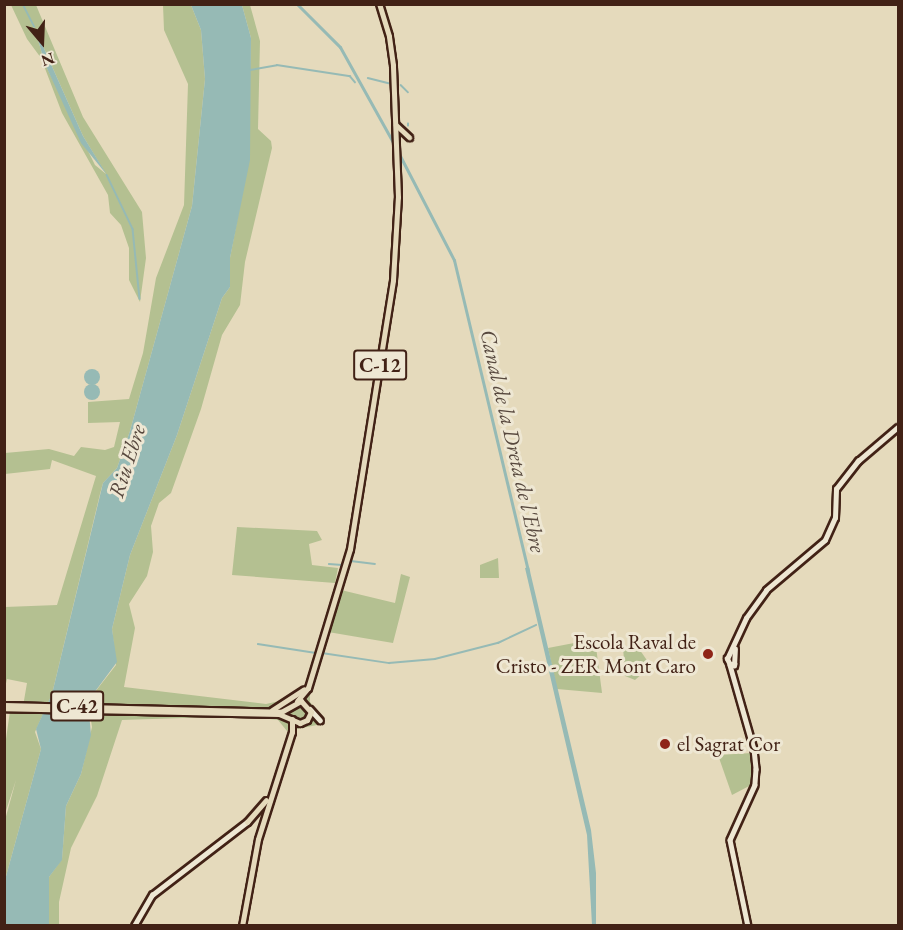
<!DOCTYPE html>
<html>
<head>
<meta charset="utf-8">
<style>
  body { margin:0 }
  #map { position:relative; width:903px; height:930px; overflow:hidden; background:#e5dabc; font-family:"EB Garamond",serif }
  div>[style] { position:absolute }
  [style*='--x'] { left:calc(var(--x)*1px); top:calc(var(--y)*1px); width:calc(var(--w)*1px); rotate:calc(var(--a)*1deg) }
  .green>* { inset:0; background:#b4c091 }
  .water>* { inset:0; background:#96bab5 }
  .round { border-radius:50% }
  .stream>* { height:1.5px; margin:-0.75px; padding:0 0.75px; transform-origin:0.75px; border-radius:0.75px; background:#96bab5 }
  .canal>* { height:3px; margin:-1.5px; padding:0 1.5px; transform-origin:1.5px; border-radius:1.5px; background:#96bab5 }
  .roads { filter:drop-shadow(2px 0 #422216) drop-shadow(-2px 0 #422216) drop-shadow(0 2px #422216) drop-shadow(0 -2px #422216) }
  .secondary>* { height:4.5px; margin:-2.25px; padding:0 2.25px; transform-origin:2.25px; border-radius:2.25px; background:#eee7d3 }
  .primary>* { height:5px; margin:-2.5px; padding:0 2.5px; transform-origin:2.5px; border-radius:2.5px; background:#e5dabc }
  .dots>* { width:16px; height:16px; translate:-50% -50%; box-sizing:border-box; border:3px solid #eee7d3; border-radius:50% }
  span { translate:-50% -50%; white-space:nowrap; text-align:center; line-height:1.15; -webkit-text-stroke:6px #eee7d3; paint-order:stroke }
  .shield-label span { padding:2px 4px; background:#eee7d3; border:2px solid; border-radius:4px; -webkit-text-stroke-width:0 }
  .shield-label { font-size:20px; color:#422216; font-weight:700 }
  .poi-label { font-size:21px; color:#422216 }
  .right { translate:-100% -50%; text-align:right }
  .left { translate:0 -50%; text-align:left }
  .water-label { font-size:22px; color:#57483e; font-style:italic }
  .frame { position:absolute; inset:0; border:6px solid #422216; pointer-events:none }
  .north { position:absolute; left:12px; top:12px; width:60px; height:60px; -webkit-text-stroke:4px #eee7d3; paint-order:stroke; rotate:161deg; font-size:16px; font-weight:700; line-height:24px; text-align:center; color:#422216 }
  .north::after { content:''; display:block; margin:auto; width:21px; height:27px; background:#422216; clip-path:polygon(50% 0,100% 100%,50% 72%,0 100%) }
</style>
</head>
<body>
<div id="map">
  <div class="green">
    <i style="clip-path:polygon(evenodd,11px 5px,36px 5px,83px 117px,142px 212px,146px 258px,140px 302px,129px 280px,129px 248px,121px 225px,110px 213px,108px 195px,62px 113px,41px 58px,27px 39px,11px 5px,34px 26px,83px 136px,106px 174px,95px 165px,45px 64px,34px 26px)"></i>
    <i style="clip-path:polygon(163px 5px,191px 5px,201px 30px,205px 79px,192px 206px,130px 431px,117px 468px,103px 483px,100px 494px,52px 694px,35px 732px,41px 749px,5px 880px,5px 820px,16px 780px,5px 814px,4px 753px,10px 711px,22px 712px,27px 683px,7px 679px,5px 688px,5px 607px,57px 605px,96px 476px,52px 460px,50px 469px,5px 474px,5px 453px,49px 449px,74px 456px,81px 447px,105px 450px,114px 447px,120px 422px,88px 423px,88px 402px,129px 399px,143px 353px,156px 278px,184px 205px,188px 84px,164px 30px)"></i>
    <i style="clip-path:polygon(242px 5px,250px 5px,260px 41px,258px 129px,271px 141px,272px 148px,245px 262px,240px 305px,222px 335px,201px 409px,171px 493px,159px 503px,151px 526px,153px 552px,147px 576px,129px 604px,135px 628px,124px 687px,266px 704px,284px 700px,302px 688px,310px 689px,310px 702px,324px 719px,322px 724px,287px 731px,278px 720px,244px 716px,122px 720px,97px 796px,71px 848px,59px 902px,59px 925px,49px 925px,49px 877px,62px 859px,66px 806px,81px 774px,92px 727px,88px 701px,116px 665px,112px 629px,130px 555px,177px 435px,222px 298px,230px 287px,230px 258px,247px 168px,251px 38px)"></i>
    <i style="clip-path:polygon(237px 527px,317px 531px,322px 540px,309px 544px,312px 565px,338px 568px,335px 583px,232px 575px)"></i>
    <i style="clip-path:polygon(498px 558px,499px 578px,480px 578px,480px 565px)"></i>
    <i style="clip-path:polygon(401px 574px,410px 577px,393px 643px,328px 632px,341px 590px,395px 603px)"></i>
    <i style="clip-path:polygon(595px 639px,602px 693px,557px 689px,548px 648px)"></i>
    <i style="clip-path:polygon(623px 646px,637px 646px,651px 666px,635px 680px,625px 676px)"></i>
    <i style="clip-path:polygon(752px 753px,753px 784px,732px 795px,718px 755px)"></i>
  </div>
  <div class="water">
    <i style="clip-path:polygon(191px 5px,242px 5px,251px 38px,250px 160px,230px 258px,230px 287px,222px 298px,177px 435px,130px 555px,112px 629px,117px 662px,88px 701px,91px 735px,81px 774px,66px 806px,62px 860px,49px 877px,49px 925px,5px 926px,5px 880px,41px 749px,36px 729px,52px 694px,103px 483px,117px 468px,130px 431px,192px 206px,205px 79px,201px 30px)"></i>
    <i style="clip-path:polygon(34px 26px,83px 136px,107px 175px,81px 143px,45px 64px)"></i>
    <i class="round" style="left:84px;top:369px;width:16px;height:16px"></i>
    <i class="round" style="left:84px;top:384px;width:16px;height:16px"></i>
    <i style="clip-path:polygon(529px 567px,591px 830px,596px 873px,596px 925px,592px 925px,587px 835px,525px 568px)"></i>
  </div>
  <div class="stream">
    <i style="--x:23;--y:4;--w:25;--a:63"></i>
    <i style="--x:250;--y:70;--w:27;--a:-10"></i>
    <i style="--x:277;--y:65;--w:74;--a:8.6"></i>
    <i style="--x:350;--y:76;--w:8;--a:50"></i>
    <i style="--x:368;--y:78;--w:21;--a:14"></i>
    <i style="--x:401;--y:85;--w:10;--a:45"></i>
    <i style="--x:408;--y:126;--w:2;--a:-90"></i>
    <i style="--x:107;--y:175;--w:60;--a:64.3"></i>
    <i style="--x:133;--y:229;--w:70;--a:84.3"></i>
    <i style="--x:351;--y:561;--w:24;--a:7"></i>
    <i style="--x:329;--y:564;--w:13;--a:4"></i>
    <i style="--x:348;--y:566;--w:2;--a:-90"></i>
    <i style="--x:258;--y:644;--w:60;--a:8.7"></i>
    <i style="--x:322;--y:653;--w:68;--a:8.5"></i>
    <i style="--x:389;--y:663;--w:46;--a:-5"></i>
    <i style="--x:435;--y:659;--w:65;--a:-14.3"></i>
    <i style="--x:498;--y:643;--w:42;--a:-25.3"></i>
  </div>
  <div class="canal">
    <i style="--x:297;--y:4;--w:61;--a:45"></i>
    <i style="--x:340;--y:47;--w:111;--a:60.9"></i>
    <i style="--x:397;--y:150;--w:124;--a:62.6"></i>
    <i style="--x:454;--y:260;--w:320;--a:76.6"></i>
  </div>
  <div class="roads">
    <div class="secondary">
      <i style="--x:735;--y:664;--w:5;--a:169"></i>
      <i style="--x:730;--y:665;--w:7;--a:-117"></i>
      <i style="--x:727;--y:659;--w:45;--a:-65.1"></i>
      <i style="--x:746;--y:618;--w:34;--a:-54"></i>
      <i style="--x:766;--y:590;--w:77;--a:-40.3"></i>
      <i style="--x:825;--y:540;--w:24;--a:-66"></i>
      <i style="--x:835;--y:518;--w:29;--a:-88"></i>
      <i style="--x:836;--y:489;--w:36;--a:-52"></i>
      <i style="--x:858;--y:461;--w:52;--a:-40.4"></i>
      <i style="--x:730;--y:665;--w:87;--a:74.1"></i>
      <i style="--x:754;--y:749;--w:20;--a:84"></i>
      <i style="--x:756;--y:769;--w:16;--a:94"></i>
      <i style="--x:755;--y:785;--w:60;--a:114.4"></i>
      <i style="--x:730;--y:840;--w:88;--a:78.2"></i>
      <i style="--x:734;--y:666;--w:17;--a:-87"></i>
      <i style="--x:310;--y:709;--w:15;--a:48"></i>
      <i style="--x:134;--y:926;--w:36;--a:-60"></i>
      <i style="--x:152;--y:895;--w:120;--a:-37.5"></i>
    </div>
    <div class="primary">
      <i style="--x:396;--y:125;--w:18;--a:43"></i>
      <i style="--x:297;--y:701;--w:17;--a:-50"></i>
      <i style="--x:308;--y:688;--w:145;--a:-73.2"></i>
      <i style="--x:350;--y:549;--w:272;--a:-80.9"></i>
      <i style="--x:393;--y:280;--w:83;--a:-86.6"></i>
      <i style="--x:398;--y:197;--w:132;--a:-92.2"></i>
      <i style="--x:393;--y:65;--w:29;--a:-98"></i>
      <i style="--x:389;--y:36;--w:34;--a:-107"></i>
      <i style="--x:4;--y:705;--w:277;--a:1.4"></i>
      <i style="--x:281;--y:712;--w:23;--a:-29"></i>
      <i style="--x:301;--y:701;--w:15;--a:48"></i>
      <i style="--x:311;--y:712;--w:9;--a:117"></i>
      <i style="--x:307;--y:720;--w:8;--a:157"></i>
      <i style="--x:300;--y:723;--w:23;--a:-157"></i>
      <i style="--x:279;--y:714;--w:275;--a:-178.8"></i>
      <i style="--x:272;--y:710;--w:38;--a:-33"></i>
      <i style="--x:247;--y:822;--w:29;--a:-49"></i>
      <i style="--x:242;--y:926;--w:88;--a:-79.6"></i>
      <i style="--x:258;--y:839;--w:112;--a:-72.4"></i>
      <i style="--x:292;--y:732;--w:13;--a:-90"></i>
    </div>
  </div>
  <div class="dots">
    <i style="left:708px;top:654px;background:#8f2418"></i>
    <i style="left:665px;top:744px;background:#8f2418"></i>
  </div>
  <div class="shield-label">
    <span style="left:380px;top:365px">C-12</span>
    <span style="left:77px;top:706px">C-42</span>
  </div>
  <div class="poi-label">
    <span class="right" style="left:696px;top:654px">Escola Raval de<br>Cristo - ZER Mont Caro</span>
    <span class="left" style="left:677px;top:744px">el Sagrat Cor</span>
  </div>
  <div class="water-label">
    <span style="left:513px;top:441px;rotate:77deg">Canal de la Dreta de l'Ebre</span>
    <span style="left:127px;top:461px;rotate:-72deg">Riu Ebre</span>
  </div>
  <div class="frame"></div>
  <div class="north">N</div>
</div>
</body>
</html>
